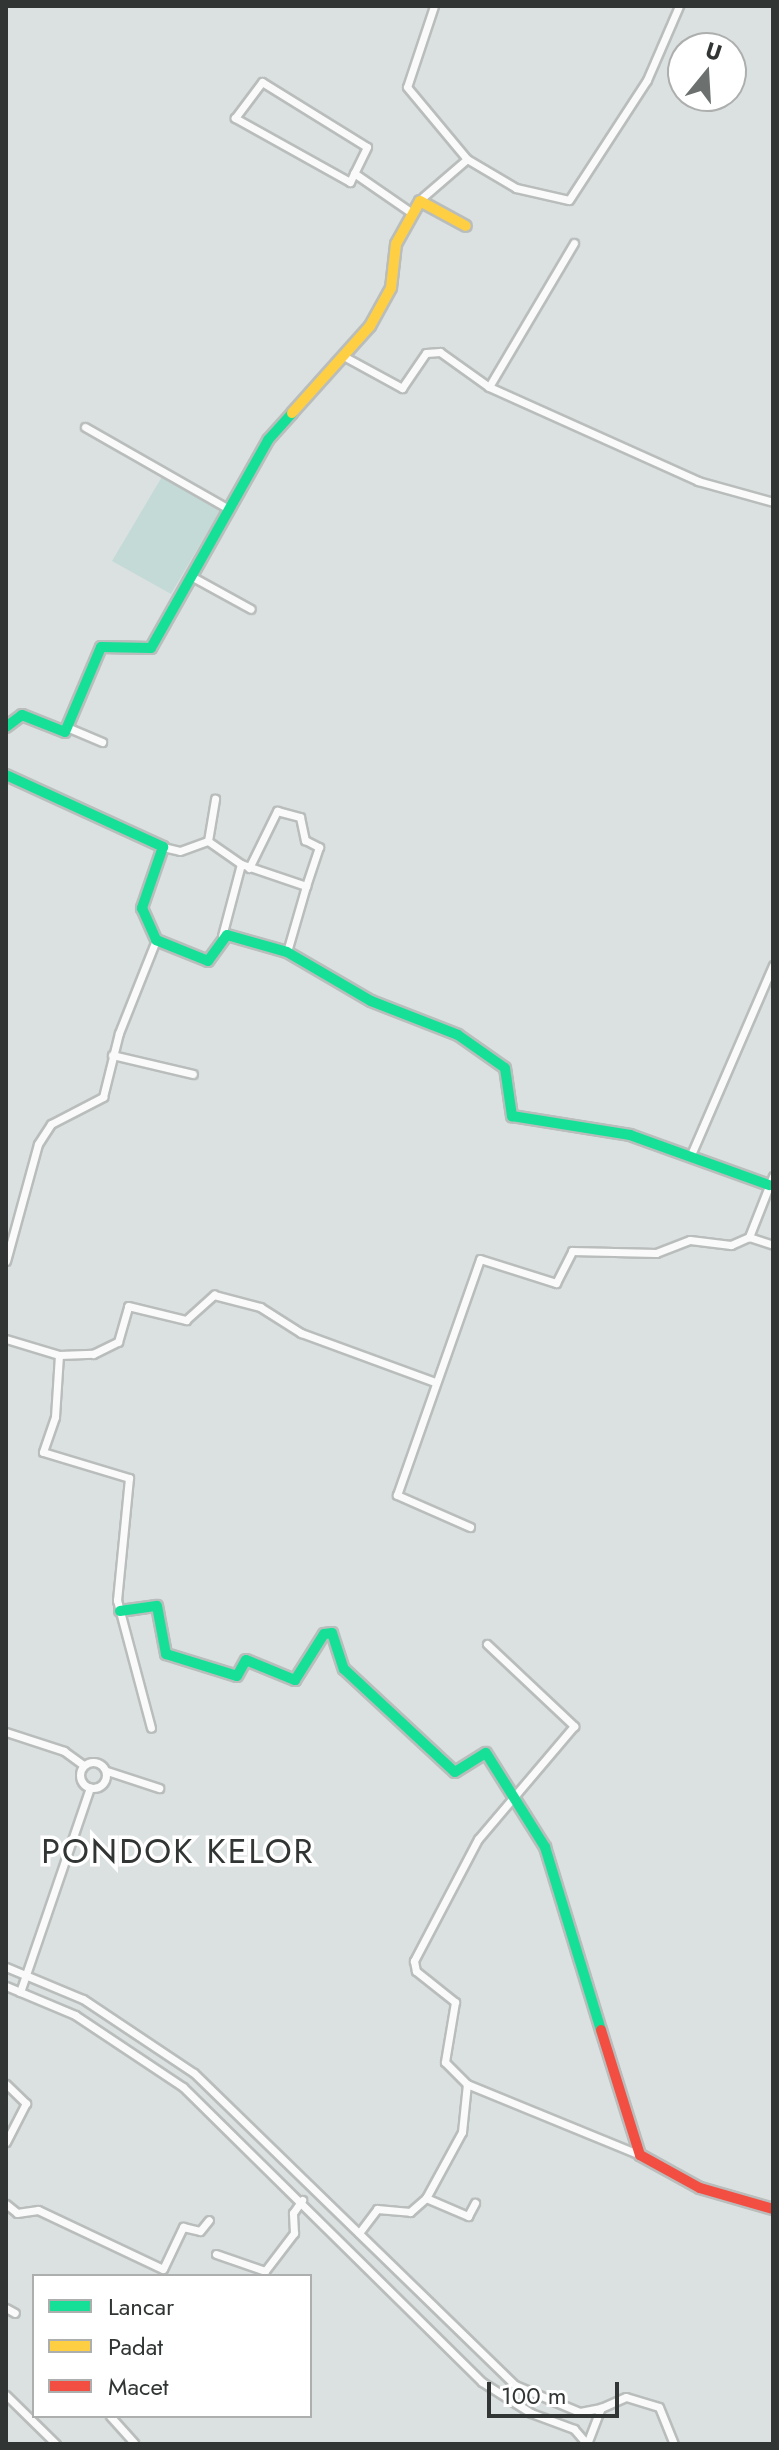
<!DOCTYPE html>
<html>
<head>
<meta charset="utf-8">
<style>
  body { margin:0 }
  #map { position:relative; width:779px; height:2450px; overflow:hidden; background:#dbe1e0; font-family:Jost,sans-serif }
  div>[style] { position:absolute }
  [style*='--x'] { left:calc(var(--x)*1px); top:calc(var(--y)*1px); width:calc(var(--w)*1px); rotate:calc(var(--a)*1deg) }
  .green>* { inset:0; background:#c4dad7 }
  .roads { filter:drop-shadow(2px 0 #b9bdbc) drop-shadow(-2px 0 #b9bdbc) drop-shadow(0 2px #b9bdbc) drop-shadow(0 -2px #b9bdbc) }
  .street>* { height:7px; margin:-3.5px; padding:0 3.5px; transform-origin:3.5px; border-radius:3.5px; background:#fafafa }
  .street>.ring { margin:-3.5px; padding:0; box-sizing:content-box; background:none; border:7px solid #fafafa; border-radius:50% }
  .fast>* { height:10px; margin:-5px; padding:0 5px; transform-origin:5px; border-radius:5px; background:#16e098 }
  .slow>* { height:10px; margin:-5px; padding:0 5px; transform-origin:5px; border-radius:5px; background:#ffcf43 }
  .jam>* { height:10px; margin:-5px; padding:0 5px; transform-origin:5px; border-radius:5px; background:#f24e42 }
  span { translate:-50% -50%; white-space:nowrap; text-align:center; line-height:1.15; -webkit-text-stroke:7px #fff; paint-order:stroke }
  .quarter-label { font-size:34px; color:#313534; letter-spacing:2px }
  .frame { position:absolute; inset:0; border:8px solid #313534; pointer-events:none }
  .legend { position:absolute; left:32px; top:2274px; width:280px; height:144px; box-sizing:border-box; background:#fff; border:2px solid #adaeae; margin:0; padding:10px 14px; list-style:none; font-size:24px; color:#313534 }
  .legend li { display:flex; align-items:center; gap:16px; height:40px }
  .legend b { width:40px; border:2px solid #adaeae }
  .north { position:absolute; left:667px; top:32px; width:80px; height:80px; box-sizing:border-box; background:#fff; border:2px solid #adaeae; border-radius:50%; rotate:18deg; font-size:22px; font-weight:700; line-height:32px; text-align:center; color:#313534 }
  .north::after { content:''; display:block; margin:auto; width:28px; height:36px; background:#6c7170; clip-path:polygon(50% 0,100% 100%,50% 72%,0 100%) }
  .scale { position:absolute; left:487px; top:2382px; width:132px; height:36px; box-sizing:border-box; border:4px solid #313534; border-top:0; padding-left:10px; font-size:24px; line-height:28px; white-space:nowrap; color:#313534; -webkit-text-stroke:6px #fff; paint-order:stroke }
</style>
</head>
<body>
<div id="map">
  <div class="green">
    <i style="clip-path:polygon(163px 475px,222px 507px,171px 594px,112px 561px)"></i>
  </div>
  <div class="roads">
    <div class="street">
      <i style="--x:434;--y:6;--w:85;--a:108.4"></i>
      <i style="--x:407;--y:87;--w:94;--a:50.2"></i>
      <i style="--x:467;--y:159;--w:57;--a:30.6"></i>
      <i style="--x:516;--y:188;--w:54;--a:12.8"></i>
      <i style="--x:569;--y:200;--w:143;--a:-57"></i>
      <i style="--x:647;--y:80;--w:81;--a:-66.6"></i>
      <i style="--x:262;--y:82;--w:123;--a:31.8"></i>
      <i style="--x:367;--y:147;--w:39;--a:116"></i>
      <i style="--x:350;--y:182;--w:132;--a:-150.9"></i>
      <i style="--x:235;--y:118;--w:45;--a:-53.1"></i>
      <i style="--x:354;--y:173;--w:70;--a:34.6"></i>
      <i style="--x:423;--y:197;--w:58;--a:-40.8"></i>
      <i style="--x:574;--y:243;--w:167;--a:120.6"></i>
      <i style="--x:489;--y:387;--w:229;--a:24.2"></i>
      <i style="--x:698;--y:481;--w:78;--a:15.6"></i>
      <i style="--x:347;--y:358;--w:63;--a:28.6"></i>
      <i style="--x:402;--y:388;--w:42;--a:-55.6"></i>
      <i style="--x:426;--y:353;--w:14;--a:-4"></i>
      <i style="--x:440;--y:352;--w:60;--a:35.5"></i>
      <i style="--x:85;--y:427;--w:166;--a:29.7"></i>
      <i style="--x:191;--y:576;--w:68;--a:28.8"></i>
      <i style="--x:69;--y:728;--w:36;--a:23"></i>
      <i style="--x:208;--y:841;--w:43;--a:-80.5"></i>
      <i style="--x:163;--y:847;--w:17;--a:13"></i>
      <i style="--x:180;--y:851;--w:30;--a:-20"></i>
      <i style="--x:208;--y:841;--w:40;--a:34.9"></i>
      <i style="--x:241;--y:864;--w:69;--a:18.7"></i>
      <i style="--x:306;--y:886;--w:69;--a:106.1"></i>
      <i style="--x:249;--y:868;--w:64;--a:-63.8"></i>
      <i style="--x:277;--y:811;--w:24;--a:15"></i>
      <i style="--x:300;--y:817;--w:24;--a:78"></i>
      <i style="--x:305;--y:840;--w:16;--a:27"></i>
      <i style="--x:319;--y:847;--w:41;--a:108.4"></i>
      <i style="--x:222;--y:936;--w:74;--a:-75.2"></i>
      <i style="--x:112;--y:1055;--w:83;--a:13.2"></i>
      <i style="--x:690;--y:1157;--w:209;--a:-66.6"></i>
      <i style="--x:773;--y:1176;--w:66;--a:111.5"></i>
      <i style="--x:749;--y:1237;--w:25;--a:18"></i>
      <i style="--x:6;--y:1261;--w:121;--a:-74.7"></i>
      <i style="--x:38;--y:1144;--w:24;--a:-57"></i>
      <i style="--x:51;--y:1124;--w:59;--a:-27.4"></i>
      <i style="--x:103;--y:1097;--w:66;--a:-76"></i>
      <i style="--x:119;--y:1033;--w:100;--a:-68.3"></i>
      <i style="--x:6;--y:1339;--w:55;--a:16.8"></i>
      <i style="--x:59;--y:1355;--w:34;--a:-2"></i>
      <i style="--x:93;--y:1354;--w:28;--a:-26"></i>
      <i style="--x:118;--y:1342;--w:37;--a:-74"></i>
      <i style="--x:128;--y:1306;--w:60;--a:13.6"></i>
      <i style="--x:186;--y:1320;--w:38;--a:-42"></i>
      <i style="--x:214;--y:1295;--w:48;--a:14.6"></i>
      <i style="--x:260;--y:1307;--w:49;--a:32.4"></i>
      <i style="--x:301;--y:1333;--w:143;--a:20.1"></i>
      <i style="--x:59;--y:1355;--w:62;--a:93.7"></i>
      <i style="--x:55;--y:1417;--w:37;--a:109"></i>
      <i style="--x:43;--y:1452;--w:90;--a:16.8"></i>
      <i style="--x:129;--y:1478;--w:123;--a:95.6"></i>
      <i style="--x:117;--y:1600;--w:132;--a:75.1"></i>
      <i style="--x:470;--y:1527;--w:80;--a:-156.3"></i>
      <i style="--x:397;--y:1495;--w:250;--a:-70.6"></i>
      <i style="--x:480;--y:1259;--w:80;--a:17.5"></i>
      <i style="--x:556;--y:1283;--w:36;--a:-63"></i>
      <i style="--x:572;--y:1251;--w:84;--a:1.4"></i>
      <i style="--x:656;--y:1253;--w:36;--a:-21"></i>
      <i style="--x:690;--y:1240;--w:41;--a:7"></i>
      <i style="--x:731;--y:1245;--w:20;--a:-24"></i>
      <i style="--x:487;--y:1644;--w:120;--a:43.3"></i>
      <i style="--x:574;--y:1726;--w:148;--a:130.3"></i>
      <i style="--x:478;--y:1839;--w:138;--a:117.7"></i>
      <i style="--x:414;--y:1961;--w:10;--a:79"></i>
      <i style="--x:416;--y:1971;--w:50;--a:38.5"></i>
      <i style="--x:455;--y:2002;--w:61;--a:99.5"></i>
      <i style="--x:445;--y:2062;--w:31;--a:45"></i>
      <i style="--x:467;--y:2084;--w:187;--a:22.3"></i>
      <i style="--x:6;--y:1732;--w:61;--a:18.1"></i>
      <i style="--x:64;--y:1751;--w:24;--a:36"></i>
      <i class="ring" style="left:80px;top:1762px;width:19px;height:19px"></i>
      <i style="--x:107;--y:1771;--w:55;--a:18.1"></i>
      <i style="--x:6;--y:1967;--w:83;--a:22.6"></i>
      <i style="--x:83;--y:1999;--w:133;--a:33.7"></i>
      <i style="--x:194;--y:2073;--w:448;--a:44.2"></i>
      <i style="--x:515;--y:2385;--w:70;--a:22.6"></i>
      <i style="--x:580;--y:2412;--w:21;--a:-11"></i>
      <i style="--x:6;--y:1986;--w:75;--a:22.8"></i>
      <i style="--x:75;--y:2015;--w:130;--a:33.7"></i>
      <i style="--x:183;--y:2087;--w:420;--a:44.6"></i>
      <i style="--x:482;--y:2382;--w:58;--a:32.3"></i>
      <i style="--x:531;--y:2413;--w:46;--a:20.4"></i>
      <i style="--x:574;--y:2429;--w:20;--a:49"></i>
      <i style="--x:20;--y:1992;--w:216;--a:-71.1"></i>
      <i style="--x:6;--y:2084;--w:28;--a:44"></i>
      <i style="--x:26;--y:2103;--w:44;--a:117.1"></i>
      <i style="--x:426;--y:2198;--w:46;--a:23.2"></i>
      <i style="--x:468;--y:2216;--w:15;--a:-62"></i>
      <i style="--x:6;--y:2204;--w:14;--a:39"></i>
      <i style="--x:17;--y:2213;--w:21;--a:-8"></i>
      <i style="--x:38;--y:2210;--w:138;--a:25.3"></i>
      <i style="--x:163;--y:2269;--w:47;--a:-64.5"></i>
      <i style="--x:183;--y:2227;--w:17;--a:13"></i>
      <i style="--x:200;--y:2231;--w:14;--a:-51"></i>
      <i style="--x:359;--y:2233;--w:30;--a:-53"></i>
      <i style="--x:377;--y:2209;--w:33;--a:5"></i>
      <i style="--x:410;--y:2212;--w:21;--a:-41"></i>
      <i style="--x:426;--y:2198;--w:75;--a:-61.4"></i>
      <i style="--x:462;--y:2132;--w:48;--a:-84.1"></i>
      <i style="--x:216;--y:2254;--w:52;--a:19.1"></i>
      <i style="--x:265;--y:2271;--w:48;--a:-52.7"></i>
      <i style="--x:294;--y:2233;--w:20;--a:-93"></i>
      <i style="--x:293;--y:2213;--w:16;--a:-55"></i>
      <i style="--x:6;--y:2308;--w:10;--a:29"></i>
      <i style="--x:6;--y:2395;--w:70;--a:44.4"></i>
      <i style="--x:110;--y:2416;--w:36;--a:48"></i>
      <i style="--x:587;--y:2444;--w:39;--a:-69"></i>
      <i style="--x:601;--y:2408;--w:27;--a:-24"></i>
      <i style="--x:626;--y:2397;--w:34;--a:17"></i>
      <i style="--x:659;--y:2407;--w:40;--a:68"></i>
    </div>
    <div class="fast">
      <i style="--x:6;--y:727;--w:20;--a:-37"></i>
      <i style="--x:22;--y:715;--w:46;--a:21.6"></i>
      <i style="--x:65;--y:732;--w:92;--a:-67"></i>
      <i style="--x:101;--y:647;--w:50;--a:1.1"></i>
      <i style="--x:151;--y:648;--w:239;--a:-60.6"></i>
      <i style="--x:268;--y:440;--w:36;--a:-48"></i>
      <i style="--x:6;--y:775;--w:173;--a:24.6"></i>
      <i style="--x:163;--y:847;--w:65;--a:109"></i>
      <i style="--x:142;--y:908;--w:35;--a:66"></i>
      <i style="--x:156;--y:940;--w:56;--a:22"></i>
      <i style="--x:208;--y:961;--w:32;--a:-54"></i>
      <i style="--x:227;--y:935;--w:62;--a:15.8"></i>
      <i style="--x:287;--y:952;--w:97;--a:30.3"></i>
      <i style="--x:371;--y:1001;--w:93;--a:21.3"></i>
      <i style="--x:458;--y:1035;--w:57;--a:35.1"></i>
      <i style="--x:505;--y:1068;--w:49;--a:81.7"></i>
      <i style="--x:512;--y:1116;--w:120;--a:9.1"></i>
      <i style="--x:630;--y:1135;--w:148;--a:19.8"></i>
      <i style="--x:120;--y:1611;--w:37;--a:-8"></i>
      <i style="--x:157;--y:1606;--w:49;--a:79.4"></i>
      <i style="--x:166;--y:1654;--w:74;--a:17.2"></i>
      <i style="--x:237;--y:1676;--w:18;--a:-61"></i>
      <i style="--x:246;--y:1660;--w:53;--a:22.2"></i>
      <i style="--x:295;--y:1680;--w:54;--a:-57.8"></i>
      <i style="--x:324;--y:1634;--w:8;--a:-7"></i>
      <i style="--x:332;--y:1633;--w:38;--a:72"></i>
      <i style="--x:344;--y:1669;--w:151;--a:42.9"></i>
      <i style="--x:455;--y:1772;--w:36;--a:-32"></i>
      <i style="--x:486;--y:1753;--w:111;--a:57.9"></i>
      <i style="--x:545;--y:1847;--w:191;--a:73"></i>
    </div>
    <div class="slow">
      <i style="--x:292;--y:413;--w:117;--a:-48.1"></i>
      <i style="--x:370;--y:326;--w:43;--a:-61.1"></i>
      <i style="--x:391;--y:288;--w:44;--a:-83.5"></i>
      <i style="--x:396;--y:244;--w:49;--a:-60.8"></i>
      <i style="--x:420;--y:201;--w:52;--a:28.5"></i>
    </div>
    <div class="jam">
      <i style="--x:601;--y:2030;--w:131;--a:72.7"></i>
      <i style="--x:640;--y:2155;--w:68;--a:28.8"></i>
      <i style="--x:700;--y:2188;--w:76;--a:16"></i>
    </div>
  </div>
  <div class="quarter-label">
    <span style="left:178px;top:1852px">PONDOK KELOR</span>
  </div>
  <div class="frame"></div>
  <ul class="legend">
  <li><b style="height:10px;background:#16e098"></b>Lancar</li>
  <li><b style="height:10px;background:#ffcf43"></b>Padat</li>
  <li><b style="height:10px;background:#f24e42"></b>Macet</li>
  </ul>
  <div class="north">U</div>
  <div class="scale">100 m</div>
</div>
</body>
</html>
